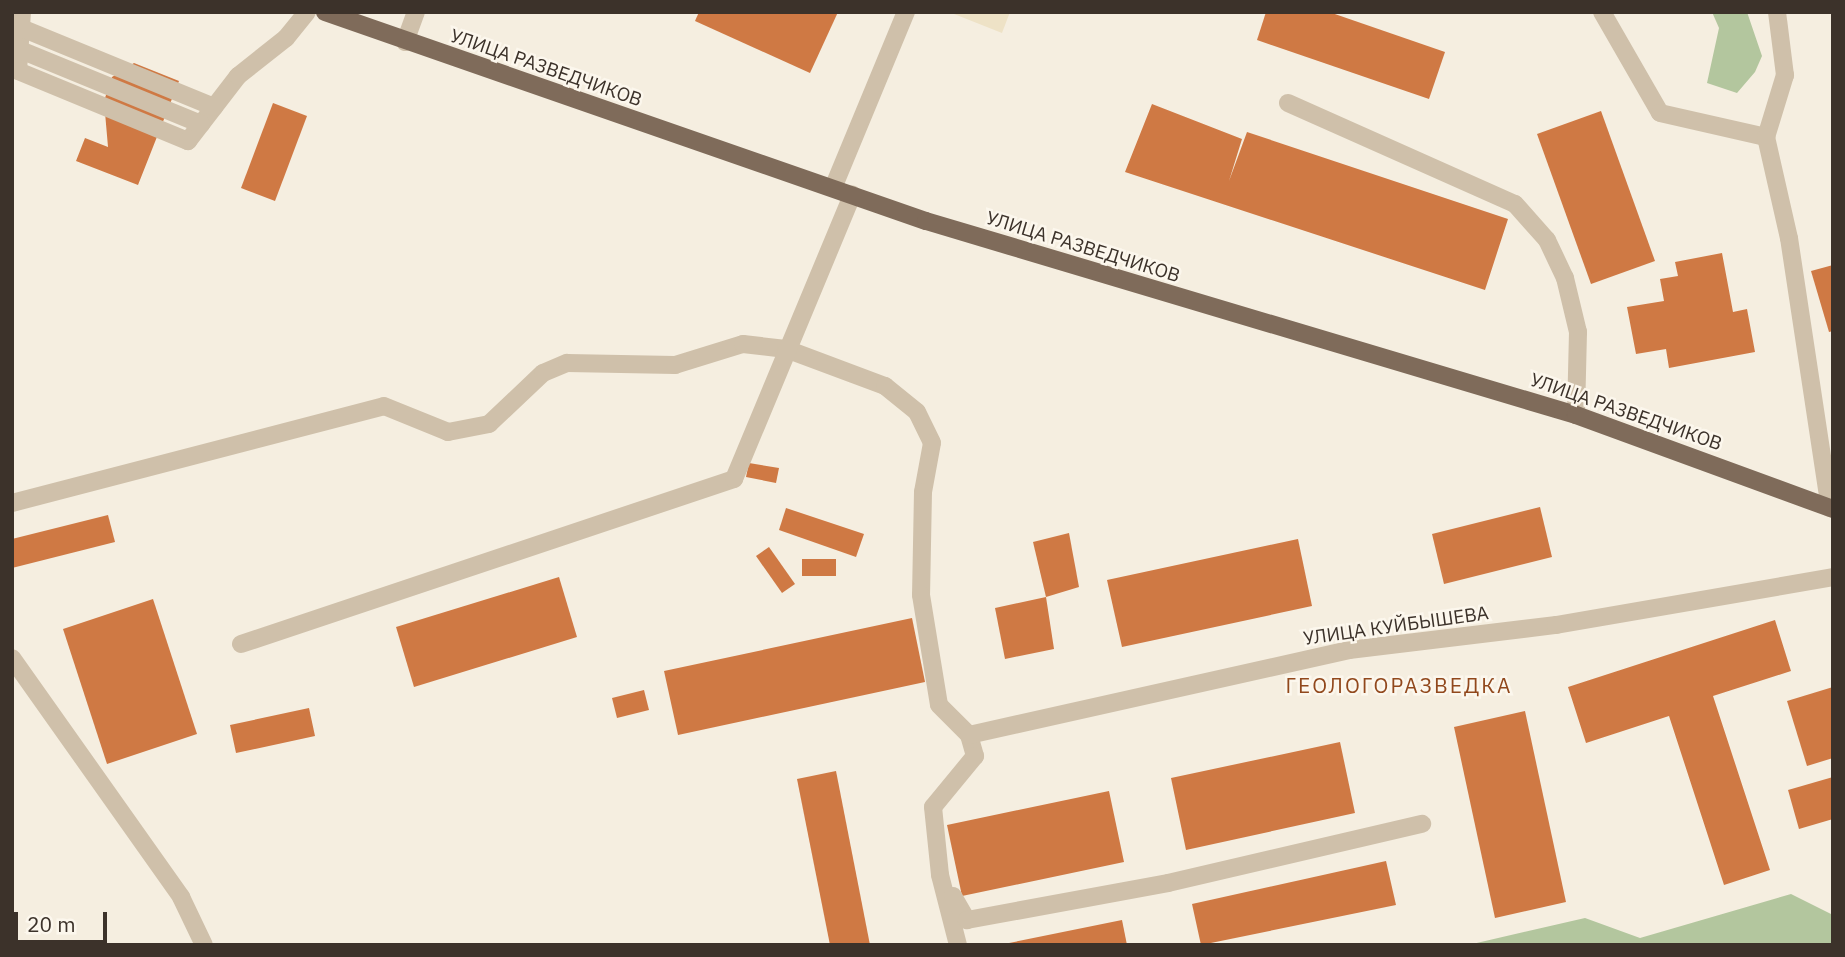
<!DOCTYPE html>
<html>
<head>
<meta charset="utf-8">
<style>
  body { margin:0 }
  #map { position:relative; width:1845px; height:957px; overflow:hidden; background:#f5eee0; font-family:"IBM Plex Sans",sans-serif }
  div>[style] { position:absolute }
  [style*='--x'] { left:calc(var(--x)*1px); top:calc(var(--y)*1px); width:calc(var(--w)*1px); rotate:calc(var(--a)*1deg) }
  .green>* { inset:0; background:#b3c69e }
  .plaza>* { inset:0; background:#eee2c6 }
  .building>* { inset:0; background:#cf7944 }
  .minor>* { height:18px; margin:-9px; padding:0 9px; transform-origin:9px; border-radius:9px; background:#cfc0aa }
  .major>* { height:18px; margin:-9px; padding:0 9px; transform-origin:9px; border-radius:9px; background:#7f6b5a }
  span { translate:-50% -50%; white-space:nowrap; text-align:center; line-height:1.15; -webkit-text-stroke:5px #fcf7ed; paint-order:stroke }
  .street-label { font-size:19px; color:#3c322a }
  .neighbourhood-label { font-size:21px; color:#91481c; letter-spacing:2px }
  .frame { position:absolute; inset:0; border:14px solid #3c322a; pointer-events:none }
  .scale { position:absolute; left:14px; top:912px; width:93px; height:32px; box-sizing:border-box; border:4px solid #3c322a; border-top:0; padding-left:9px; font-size:21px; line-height:24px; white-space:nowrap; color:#3c322a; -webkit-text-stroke:5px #fcf7ed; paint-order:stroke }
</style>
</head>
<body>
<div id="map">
  <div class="green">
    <i style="clip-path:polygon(1712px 12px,1747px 12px,1762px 56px,1755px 72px,1737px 93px,1707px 83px,1719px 28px)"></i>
    <i style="clip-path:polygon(1791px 894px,1833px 915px,1833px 945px,1468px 945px,1585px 918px,1640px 938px)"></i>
  </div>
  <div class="plaza">
    <i style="clip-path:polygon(949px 12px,1010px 12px,1002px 33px)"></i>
  </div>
  <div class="building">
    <i style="clip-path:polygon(699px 12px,838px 12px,810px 73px,695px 21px)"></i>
    <i style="clip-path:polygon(1266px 12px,1329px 12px,1445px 52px,1429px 99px,1257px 40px)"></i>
    <i style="clip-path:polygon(134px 63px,179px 81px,138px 185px,76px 161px,85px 138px,108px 147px,104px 101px,112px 77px)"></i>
    <i style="clip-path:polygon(273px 103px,307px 116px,275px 201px,241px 188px)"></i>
    <i style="clip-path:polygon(1152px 104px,1242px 139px,1229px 181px,1247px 132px,1508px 219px,1485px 290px,1125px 172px)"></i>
    <i style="clip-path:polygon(1601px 111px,1655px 261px,1591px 284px,1537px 134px)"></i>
    <i style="clip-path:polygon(1722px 253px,1733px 312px,1747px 309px,1755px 352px,1669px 368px,1666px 349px,1636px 354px,1627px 307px,1664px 301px,1660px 279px,1678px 276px,1675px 262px)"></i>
    <i style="clip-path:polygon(1833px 265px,1833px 331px,1829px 332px,1811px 271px)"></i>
    <i style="clip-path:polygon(749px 463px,779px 468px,776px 483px,746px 477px)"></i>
    <i style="clip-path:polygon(1540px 507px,1552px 557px,1444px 584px,1432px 534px)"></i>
    <i style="clip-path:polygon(786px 508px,864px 534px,856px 557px,779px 530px)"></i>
    <i style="clip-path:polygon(108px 515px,115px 542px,12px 568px,12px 539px)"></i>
    <i style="clip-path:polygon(1069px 533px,1079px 587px,1046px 597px,1033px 542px)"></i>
    <i style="clip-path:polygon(1298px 539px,1312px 606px,1122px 647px,1107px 580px)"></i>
    <i style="clip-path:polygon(769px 547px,795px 584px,782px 593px,756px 556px)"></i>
    <i style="clip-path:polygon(802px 559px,836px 559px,836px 576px,802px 576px)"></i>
    <i style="clip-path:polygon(559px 577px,577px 637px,414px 687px,396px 627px)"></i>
    <i style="clip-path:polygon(1046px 597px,1054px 649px,1005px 659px,995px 608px)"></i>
    <i style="clip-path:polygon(153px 599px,197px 734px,107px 764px,63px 629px)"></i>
    <i style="clip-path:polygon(912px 618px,925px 682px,678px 735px,664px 671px)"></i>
    <i style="clip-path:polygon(1775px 620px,1791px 671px,1713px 696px,1770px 870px,1724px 885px,1669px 716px,1586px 743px,1568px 687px)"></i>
    <i style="clip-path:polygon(1833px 687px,1833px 758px,1807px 766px,1787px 701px)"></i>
    <i style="clip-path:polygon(644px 690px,649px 710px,617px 718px,612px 698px)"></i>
    <i style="clip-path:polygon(309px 708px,315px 736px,236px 753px,230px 725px)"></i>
    <i style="clip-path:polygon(1525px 711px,1566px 902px,1495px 918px,1454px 727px)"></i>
    <i style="clip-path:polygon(1340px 742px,1355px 813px,1186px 850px,1171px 778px)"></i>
    <i style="clip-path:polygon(836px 771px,870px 945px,830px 945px,797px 779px)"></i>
    <i style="clip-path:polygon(1833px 777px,1833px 819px,1799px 829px,1788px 790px)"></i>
    <i style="clip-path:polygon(1109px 791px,1124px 862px,962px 896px,947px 825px)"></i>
    <i style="clip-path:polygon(1386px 861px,1396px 905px,1201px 945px,1192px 904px)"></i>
    <i style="clip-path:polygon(1122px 920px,1127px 945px,1004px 945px,1004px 944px)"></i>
  </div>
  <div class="minor">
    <i style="--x:22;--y:12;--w:59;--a:93.9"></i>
    <i style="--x:18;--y:71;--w:184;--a:22.4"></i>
    <i style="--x:188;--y:141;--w:82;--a:-52.4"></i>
    <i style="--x:238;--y:76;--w:61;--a:-38.4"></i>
    <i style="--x:286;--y:38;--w:33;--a:-51"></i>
    <i style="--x:1602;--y:12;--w:116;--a:60.1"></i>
    <i style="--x:1660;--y:113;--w:109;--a:12.8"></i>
    <i style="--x:1777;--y:12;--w:64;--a:82.8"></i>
    <i style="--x:1785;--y:75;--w:65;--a:107"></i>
    <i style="--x:1766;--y:137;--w:104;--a:77.2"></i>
    <i style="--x:1789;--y:238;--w:273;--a:81.4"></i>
    <i style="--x:19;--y:27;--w:211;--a:22.3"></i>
    <i style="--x:405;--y:42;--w:32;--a:-70"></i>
    <i style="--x:18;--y:49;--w:198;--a:22.3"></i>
    <i style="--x:1288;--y:103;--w:248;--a:24"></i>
    <i style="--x:1515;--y:204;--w:48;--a:48.4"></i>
    <i style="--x:1547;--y:240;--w:42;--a:64.7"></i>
    <i style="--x:1565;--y:278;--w:56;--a:76.5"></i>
    <i style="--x:1578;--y:332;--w:83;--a:91.4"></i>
    <i style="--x:833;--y:188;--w:191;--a:-67.5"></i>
    <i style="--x:12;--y:503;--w:384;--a:-14.6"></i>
    <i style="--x:384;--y:406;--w:69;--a:22.1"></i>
    <i style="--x:448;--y:432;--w:42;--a:-11"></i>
    <i style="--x:489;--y:424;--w:74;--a:-43.4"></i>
    <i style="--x:543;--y:373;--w:26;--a:-23"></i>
    <i style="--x:567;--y:363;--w:108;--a:1.1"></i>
    <i style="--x:675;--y:365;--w:71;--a:-17.2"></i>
    <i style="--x:743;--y:344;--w:43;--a:6.6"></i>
    <i style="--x:786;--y:349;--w:106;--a:20.5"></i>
    <i style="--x:885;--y:386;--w:41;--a:39.1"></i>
    <i style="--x:917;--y:412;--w:34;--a:64"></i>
    <i style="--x:932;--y:443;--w:50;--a:100.4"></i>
    <i style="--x:923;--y:492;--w:103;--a:91.1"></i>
    <i style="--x:921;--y:595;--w:111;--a:80.7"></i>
    <i style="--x:939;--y:705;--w:42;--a:45"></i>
    <i style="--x:969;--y:735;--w:22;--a:74"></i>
    <i style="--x:975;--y:756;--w:66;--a:129.5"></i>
    <i style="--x:933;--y:807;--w:68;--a:84.1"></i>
    <i style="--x:940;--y:875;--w:72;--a:75.6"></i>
    <i style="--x:241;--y:644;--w:520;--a:-18.5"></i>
    <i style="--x:734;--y:479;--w:308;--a:-67.4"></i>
    <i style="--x:12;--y:658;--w:293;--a:54.7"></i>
    <i style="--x:181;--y:897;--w:53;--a:64.4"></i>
    <i style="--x:969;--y:735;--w:389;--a:-12.6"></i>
    <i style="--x:1349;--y:650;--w:209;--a:-6.9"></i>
    <i style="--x:1556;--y:625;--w:281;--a:-9.8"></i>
    <i style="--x:953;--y:896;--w:28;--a:60"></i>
    <i style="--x:967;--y:920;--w:204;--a:-10.4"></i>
    <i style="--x:1168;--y:883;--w:261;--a:-13.1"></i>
  </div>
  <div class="major">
    <i style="--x:325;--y:12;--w:636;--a:19.18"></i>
    <i style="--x:926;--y:221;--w:678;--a:16.62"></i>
    <i style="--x:1576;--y:415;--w:274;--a:20.1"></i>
  </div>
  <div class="street-label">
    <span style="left:546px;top:68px;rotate:19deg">УЛИЦА РАЗВЕДЧИКОВ</span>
    <span style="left:1083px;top:247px;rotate:17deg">УЛИЦА РАЗВЕДЧИКОВ</span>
    <span style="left:1626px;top:412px;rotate:19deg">УЛИЦА РАЗВЕДЧИКОВ</span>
    <span style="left:1396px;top:626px;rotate:-8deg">УЛИЦА КУЙБЫШЕВА</span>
  </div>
  <div class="neighbourhood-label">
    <span style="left:1399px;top:685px">ГЕОЛОГОРАЗВЕДКА</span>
  </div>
  <div class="frame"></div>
  <div class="scale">20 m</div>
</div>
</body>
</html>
